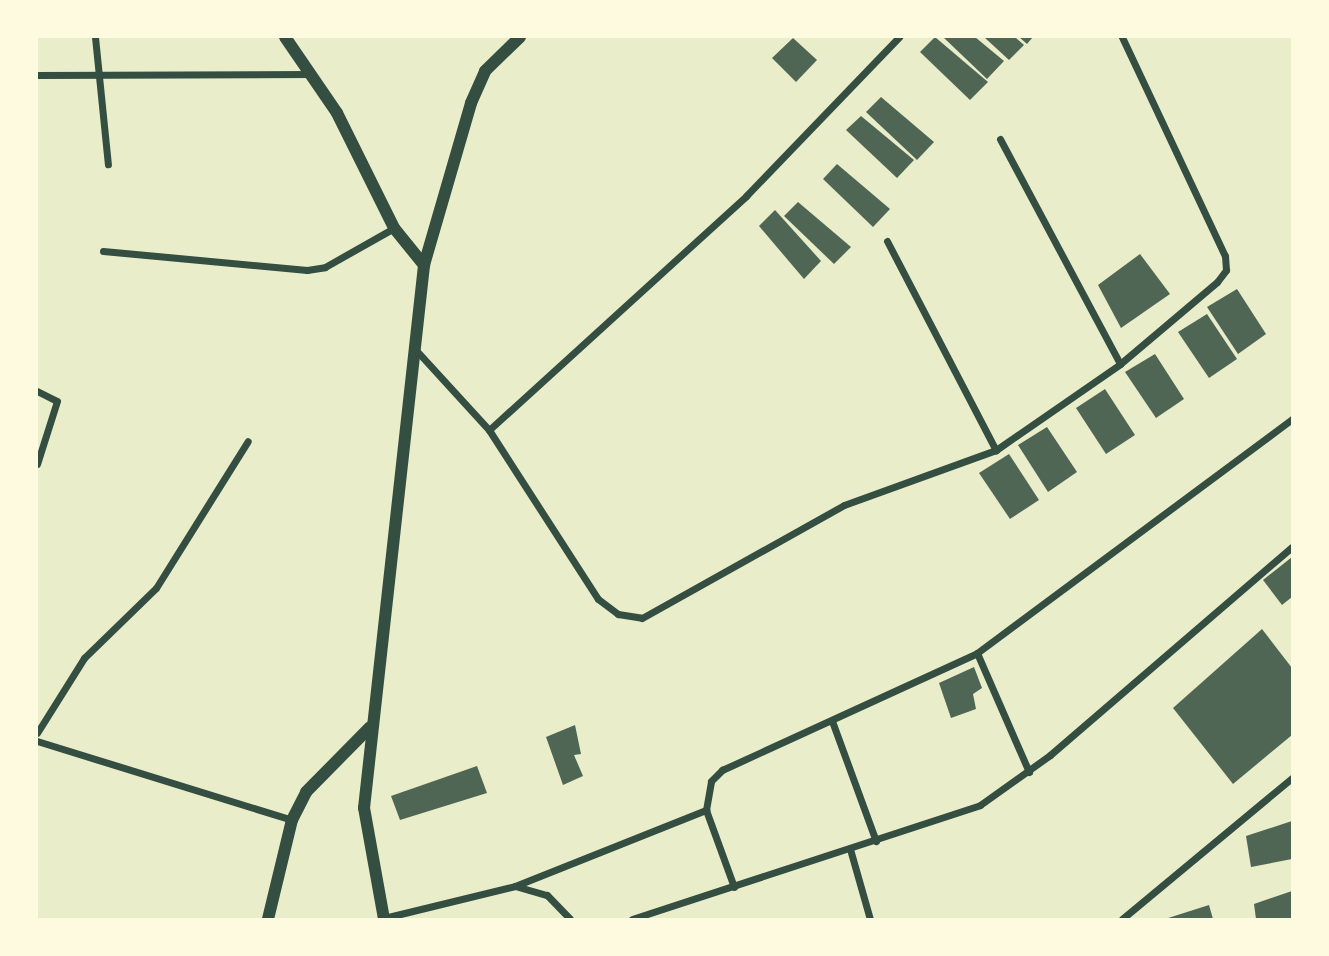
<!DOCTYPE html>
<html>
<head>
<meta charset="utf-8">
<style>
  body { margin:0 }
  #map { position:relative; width:1329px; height:956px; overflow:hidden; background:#e9edc9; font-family:"Archivo Narrow",sans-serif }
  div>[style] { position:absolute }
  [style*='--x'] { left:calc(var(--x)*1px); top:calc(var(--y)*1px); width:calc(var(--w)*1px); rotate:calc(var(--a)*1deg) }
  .building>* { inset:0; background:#4f6655 }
  .minor>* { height:7px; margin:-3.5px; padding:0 3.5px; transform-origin:3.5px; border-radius:3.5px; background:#344e41 }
  .tertiary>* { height:12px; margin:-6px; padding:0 6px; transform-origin:6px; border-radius:6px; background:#344e41 }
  span { translate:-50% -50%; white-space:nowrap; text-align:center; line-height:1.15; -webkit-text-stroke:5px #fefae0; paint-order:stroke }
  .frame { position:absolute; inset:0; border:38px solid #fefae0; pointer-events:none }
</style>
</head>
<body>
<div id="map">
  <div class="building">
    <i style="clip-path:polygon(935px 37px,988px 82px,970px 100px,920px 52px)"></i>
    <i style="clip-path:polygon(943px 37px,975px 37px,1004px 61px,987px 79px)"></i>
    <i style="clip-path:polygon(984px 37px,1015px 37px,1024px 45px,1009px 60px)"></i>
    <i style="clip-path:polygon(1019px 37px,1033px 37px,1027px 44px)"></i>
    <i style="clip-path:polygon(793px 38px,817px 60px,796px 82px,772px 58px)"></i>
    <i style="clip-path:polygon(881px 97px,934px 142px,917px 160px,866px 112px)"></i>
    <i style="clip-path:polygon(861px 116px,914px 160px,897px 178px,846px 130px)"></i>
    <i style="clip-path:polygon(837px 164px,890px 209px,873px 227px,823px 179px)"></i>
    <i style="clip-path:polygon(798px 202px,851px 247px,834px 264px,784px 216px)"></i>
    <i style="clip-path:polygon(775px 210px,821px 261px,804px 279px,759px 226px)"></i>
    <i style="clip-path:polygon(1140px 254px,1170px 294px,1121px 328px,1098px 285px)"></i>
    <i style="clip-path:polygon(1237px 289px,1266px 334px,1238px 354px,1207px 307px)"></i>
    <i style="clip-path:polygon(1207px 314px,1237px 359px,1209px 378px,1178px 332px)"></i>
    <i style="clip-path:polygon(1155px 354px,1184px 399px,1156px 418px,1125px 372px)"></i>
    <i style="clip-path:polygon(1105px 389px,1135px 435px,1106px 454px,1076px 408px)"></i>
    <i style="clip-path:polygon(1047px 427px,1077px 472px,1048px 492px,1018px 445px)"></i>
    <i style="clip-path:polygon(1009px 454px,1039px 500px,1010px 519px,979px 473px)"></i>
    <i style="clip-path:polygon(1292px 557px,1292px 597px,1282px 605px,1263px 580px)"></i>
    <i style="clip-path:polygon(1262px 629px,1292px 668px,1292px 735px,1233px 784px,1173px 708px)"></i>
    <i style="clip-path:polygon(974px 667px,982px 688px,973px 694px,976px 709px,951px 718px,939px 683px)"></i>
    <i style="clip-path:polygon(575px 725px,581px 754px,574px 755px,583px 776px,563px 785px,546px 737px)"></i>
    <i style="clip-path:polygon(477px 766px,487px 793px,400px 820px,391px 796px)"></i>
    <i style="clip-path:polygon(1292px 821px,1292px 859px,1251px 867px,1246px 836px)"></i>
    <i style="clip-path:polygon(1292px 891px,1292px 919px,1256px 919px,1254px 904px)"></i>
    <i style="clip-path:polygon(1209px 905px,1213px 919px,1165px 919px)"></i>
  </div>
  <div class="minor">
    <i style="--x:95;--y:37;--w:128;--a:84.2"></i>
    <i style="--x:37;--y:75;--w:275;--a:-0.2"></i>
    <i style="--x:1000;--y:139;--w:255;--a:61.9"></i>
    <i style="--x:887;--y:241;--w:236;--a:62.5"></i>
    <i style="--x:103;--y:251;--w:205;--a:5.3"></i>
    <i style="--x:307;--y:270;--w:18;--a:-9"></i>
    <i style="--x:325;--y:267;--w:79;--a:-29.5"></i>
    <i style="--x:415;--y:349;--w:110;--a:47.6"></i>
    <i style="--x:489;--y:430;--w:201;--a:57.2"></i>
    <i style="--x:598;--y:599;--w:25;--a:37"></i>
    <i style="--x:618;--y:614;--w:24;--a:9"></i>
    <i style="--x:642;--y:618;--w:231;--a:-29.2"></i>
    <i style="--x:844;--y:505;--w:162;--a:-19.9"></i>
    <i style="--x:996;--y:450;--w:151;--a:-34.7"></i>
    <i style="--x:1120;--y:364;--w:127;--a:-40.2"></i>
    <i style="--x:1217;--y:282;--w:15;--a:-53"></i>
    <i style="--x:1226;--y:270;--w:14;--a:-94"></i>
    <i style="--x:1225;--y:256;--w:242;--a:-115.2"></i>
    <i style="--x:37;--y:391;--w:22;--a:27"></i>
    <i style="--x:57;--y:401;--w:66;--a:107.6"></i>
    <i style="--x:489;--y:430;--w:348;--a:-42.3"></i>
    <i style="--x:746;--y:196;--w:221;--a:-46.1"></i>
    <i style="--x:977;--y:653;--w:130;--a:66.4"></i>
    <i style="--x:832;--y:721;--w:128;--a:69.9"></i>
    <i style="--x:37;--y:733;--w:89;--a:-57.9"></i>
    <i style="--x:84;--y:658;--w:100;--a:-44.2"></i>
    <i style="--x:156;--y:588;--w:173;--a:-58"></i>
    <i style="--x:37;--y:741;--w:267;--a:17.2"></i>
    <i style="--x:850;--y:849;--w:73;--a:74.1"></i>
    <i style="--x:515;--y:886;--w:206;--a:-21.7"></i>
    <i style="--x:734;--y:887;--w:82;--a:-110"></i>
    <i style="--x:706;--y:810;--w:29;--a:-80"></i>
    <i style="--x:711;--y:781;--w:16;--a:-45"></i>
    <i style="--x:722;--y:770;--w:281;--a:-24.6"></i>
    <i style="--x:977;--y:653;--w:392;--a:-36.6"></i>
    <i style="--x:384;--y:918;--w:135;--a:-13.7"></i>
    <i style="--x:515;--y:886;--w:33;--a:16"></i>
    <i style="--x:547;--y:895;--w:33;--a:46"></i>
    <i style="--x:632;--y:919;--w:366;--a:-18.1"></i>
    <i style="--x:980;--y:805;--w:86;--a:-35.5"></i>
    <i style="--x:1050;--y:755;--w:319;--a:-40.7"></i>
    <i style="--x:1122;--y:919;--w:221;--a:-39.7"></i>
  </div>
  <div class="tertiary">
    <i style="--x:285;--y:37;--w:92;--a:55.6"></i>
    <i style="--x:337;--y:113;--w:128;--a:63.6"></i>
    <i style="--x:394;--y:228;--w:48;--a:51"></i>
    <i style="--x:268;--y:919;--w:102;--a:-76.4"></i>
    <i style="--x:292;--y:820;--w:31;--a:-63"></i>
    <i style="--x:306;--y:792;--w:91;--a:-45.4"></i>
    <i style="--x:384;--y:919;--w:113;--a:-100.2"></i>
    <i style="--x:364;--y:808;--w:546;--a:-83.69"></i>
    <i style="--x:424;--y:265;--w:169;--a:-73.8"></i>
    <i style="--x:471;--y:103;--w:35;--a:-66"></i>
    <i style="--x:485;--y:71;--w:49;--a:-44.2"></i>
  </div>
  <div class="frame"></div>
</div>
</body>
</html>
